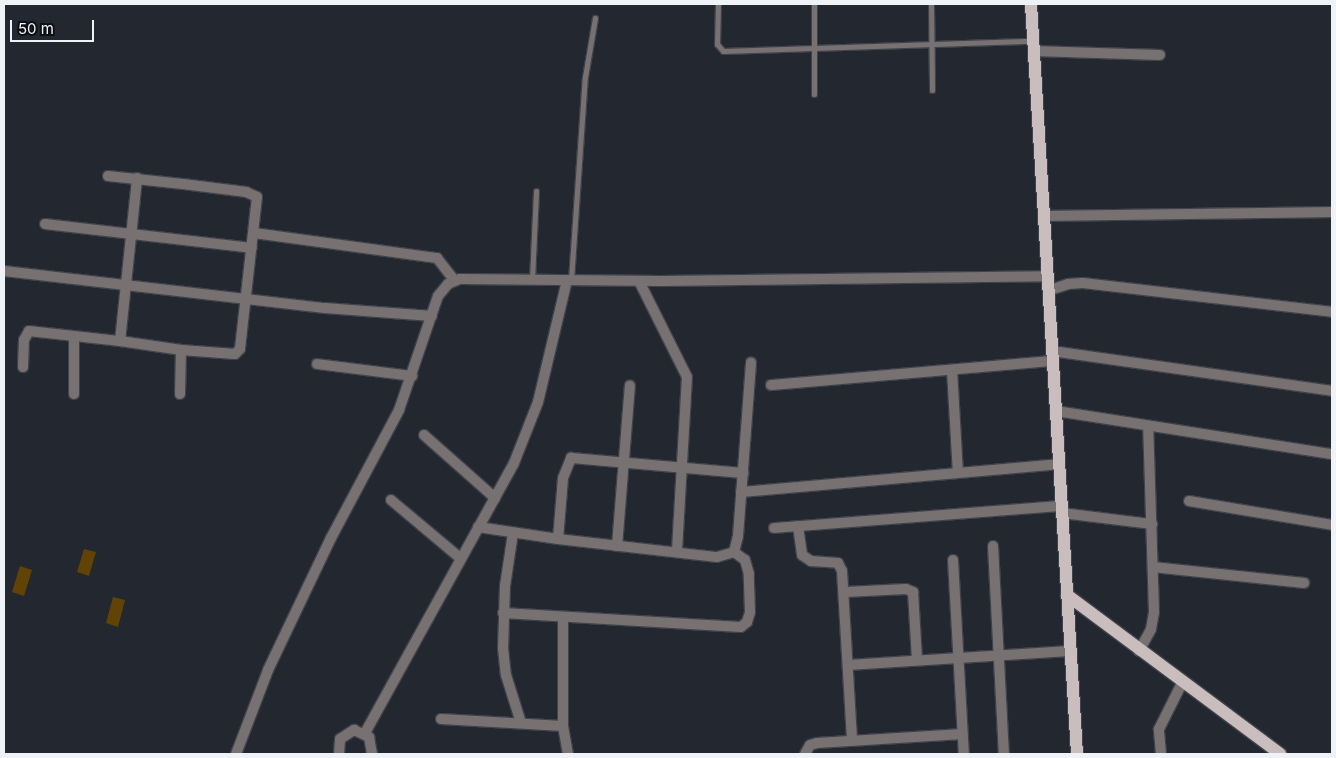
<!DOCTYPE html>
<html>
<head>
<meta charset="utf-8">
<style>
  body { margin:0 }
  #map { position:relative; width:1336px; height:758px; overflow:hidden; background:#23272f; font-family:Inter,sans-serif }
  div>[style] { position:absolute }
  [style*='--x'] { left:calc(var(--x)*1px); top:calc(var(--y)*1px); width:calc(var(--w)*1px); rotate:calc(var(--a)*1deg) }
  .building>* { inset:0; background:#624306 }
  .roads { filter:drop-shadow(1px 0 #40434b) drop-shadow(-1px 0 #40434b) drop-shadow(0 1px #40434b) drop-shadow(0 -1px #40434b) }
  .service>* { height:5px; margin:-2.5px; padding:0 2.5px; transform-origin:2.5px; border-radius:2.5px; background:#787172 }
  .minor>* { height:10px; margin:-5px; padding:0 5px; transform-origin:5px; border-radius:5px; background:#787172 }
  .primary>* { height:12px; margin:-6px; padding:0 6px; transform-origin:6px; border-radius:6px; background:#cabdbd }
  span { translate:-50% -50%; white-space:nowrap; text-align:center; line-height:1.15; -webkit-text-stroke:5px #0e0f13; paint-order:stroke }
  .frame { position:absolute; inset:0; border:5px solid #eff2f7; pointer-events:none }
  .scale { position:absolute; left:10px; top:20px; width:84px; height:22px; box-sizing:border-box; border:2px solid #eff2f7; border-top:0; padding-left:6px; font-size:15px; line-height:18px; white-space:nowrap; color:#eff2f7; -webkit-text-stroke:4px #0e0f13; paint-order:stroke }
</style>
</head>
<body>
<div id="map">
  <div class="building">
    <i style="clip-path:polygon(84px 549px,96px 552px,89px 576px,77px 572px)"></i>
    <i style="clip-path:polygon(20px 566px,32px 570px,24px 596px,12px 592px)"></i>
    <i style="clip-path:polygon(113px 597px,125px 600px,118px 627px,106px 623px)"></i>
  </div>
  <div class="roads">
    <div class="service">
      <i style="--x:718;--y:4;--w:40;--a:91.4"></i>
      <i style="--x:717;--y:44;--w:9;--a:49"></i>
      <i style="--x:723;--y:51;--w:309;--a:-1.9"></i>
      <i style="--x:814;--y:4;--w:90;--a:90"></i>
      <i style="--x:931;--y:4;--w:86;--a:89.3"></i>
      <i style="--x:532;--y:280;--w:89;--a:-87.4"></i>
      <i style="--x:571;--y:280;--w:203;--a:-86.1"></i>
      <i style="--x:585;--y:77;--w:60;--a:-80.4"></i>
    </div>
    <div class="minor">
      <i style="--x:1034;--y:51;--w:126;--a:1.8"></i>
      <i style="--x:108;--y:176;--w:75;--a:6.1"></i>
      <i style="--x:183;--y:184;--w:64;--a:7.2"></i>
      <i style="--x:246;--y:192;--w:12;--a:24"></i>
      <i style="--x:257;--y:197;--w:153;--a:96.4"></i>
      <i style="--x:240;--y:349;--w:7;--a:135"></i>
      <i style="--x:235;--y:354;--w:54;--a:-175.8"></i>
      <i style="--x:181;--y:350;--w:44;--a:91.3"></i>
      <i style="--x:1046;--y:216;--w:286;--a:-0.8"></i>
      <i style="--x:45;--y:224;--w:208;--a:6.6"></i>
      <i style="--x:254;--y:233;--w:185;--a:7.8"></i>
      <i style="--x:437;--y:258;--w:28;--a:52"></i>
      <i style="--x:4;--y:271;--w:323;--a:6.6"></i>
      <i style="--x:325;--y:308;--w:107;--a:4.3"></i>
      <i style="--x:639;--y:281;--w:107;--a:63.4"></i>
      <i style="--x:687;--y:377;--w:175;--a:93.3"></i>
      <i style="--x:1050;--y:290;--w:19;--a:-18"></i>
      <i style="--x:1068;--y:284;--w:15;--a:-4"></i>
      <i style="--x:1083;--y:283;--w:251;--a:6.6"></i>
      <i style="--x:74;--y:337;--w:57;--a:90"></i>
      <i style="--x:120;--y:341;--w:62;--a:8.4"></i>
      <i style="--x:1052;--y:351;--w:283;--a:8.1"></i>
      <i style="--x:317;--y:364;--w:96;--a:7.2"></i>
      <i style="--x:23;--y:367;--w:27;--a:-88"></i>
      <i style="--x:24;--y:340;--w:10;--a:-61"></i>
      <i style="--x:29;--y:331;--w:92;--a:6.3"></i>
      <i style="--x:120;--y:341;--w:164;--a:-84"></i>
      <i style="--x:952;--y:370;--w:103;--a:86.7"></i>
      <i style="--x:771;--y:385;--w:282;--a:-4.9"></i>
      <i style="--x:1056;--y:411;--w:279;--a:8.9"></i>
      <i style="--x:424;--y:435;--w:95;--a:41.6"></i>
      <i style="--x:741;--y:492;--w:319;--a:-5"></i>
      <i style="--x:391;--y:500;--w:90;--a:40"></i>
      <i style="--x:1189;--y:501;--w:145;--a:9.5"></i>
      <i style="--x:1062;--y:513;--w:91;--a:7"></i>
      <i style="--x:798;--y:526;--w:29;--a:82"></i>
      <i style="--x:802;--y:555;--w:11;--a:34"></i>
      <i style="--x:811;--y:561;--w:27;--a:4"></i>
      <i style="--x:838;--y:563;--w:9;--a:63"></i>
      <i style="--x:842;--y:571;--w:170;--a:86.6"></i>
      <i style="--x:478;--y:527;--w:81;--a:8.5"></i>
      <i style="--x:558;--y:539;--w:160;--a:6.5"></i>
      <i style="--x:717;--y:557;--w:18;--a:-16"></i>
      <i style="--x:734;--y:552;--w:16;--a:-76"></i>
      <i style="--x:738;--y:536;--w:174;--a:-85.7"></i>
      <i style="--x:774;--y:528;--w:288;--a:-4.4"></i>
      <i style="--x:513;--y:533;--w:54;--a:98.6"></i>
      <i style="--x:505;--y:586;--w:62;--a:91.8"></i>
      <i style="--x:503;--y:648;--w:27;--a:84"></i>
      <i style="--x:506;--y:675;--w:50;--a:72.6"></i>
      <i style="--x:558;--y:539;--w:61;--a:-85.3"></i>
      <i style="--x:563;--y:478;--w:22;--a:-68"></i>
      <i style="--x:571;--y:458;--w:173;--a:5"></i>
      <i style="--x:617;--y:546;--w:161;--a:-85.4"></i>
      <i style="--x:993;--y:546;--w:208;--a:87"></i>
      <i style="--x:953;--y:560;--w:194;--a:86.8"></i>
      <i style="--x:1153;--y:567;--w:152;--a:6"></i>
      <i style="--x:845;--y:592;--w:61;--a:-2.8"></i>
      <i style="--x:906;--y:589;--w:8;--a:23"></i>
      <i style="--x:913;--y:592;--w:68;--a:86.6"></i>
      <i style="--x:503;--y:613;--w:238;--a:3.4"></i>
      <i style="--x:741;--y:627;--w:8;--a:-40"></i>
      <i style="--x:747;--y:622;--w:10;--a:-73"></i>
      <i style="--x:750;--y:612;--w:38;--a:-92"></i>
      <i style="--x:749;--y:574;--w:15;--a:-106"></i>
      <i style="--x:745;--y:560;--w:14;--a:-144"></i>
      <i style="--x:563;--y:617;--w:109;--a:90"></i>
      <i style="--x:1139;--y:651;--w:25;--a:-61"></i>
      <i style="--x:1151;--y:629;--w:17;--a:-80"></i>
      <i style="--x:1154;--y:612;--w:186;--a:-91.8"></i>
      <i style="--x:848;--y:665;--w:222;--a:-3.6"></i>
      <i style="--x:441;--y:719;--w:122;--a:3.3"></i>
      <i style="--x:563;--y:726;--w:28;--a:80"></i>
      <i style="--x:365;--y:733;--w:308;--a:-61.1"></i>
      <i style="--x:514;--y:463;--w:66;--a:-68.5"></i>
      <i style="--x:538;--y:402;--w:125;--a:-76.6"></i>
      <i style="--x:236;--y:754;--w:90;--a:-69.1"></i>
      <i style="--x:268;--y:670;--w:146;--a:-64.5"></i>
      <i style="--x:331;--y:538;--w:145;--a:-62"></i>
      <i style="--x:399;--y:410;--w:120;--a:-71.1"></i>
      <i style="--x:438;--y:296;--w:16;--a:-50"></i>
      <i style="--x:448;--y:284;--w:13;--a:-23"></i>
      <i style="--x:460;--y:279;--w:201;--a:0.6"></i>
      <i style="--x:661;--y:281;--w:388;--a:-0.7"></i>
      <i style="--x:339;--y:754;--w:15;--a:-86"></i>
      <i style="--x:340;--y:739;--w:17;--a:-33"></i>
      <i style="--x:354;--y:730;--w:17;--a:25"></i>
      <i style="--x:369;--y:737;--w:17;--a:80"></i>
      <i style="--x:805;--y:754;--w:10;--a:-61"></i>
      <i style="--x:810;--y:745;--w:7;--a:-16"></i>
      <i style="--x:817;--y:743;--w:146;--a:-3.5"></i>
      <i style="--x:1161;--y:754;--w:25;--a:-95"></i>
      <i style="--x:1159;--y:729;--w:51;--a:-63.4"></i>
    </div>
    <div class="primary">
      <i style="--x:1031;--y:4;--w:751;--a:86.49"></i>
      <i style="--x:1067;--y:595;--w:266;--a:36.7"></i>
    </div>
  </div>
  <div class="frame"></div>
  <div class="scale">50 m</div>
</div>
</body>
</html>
